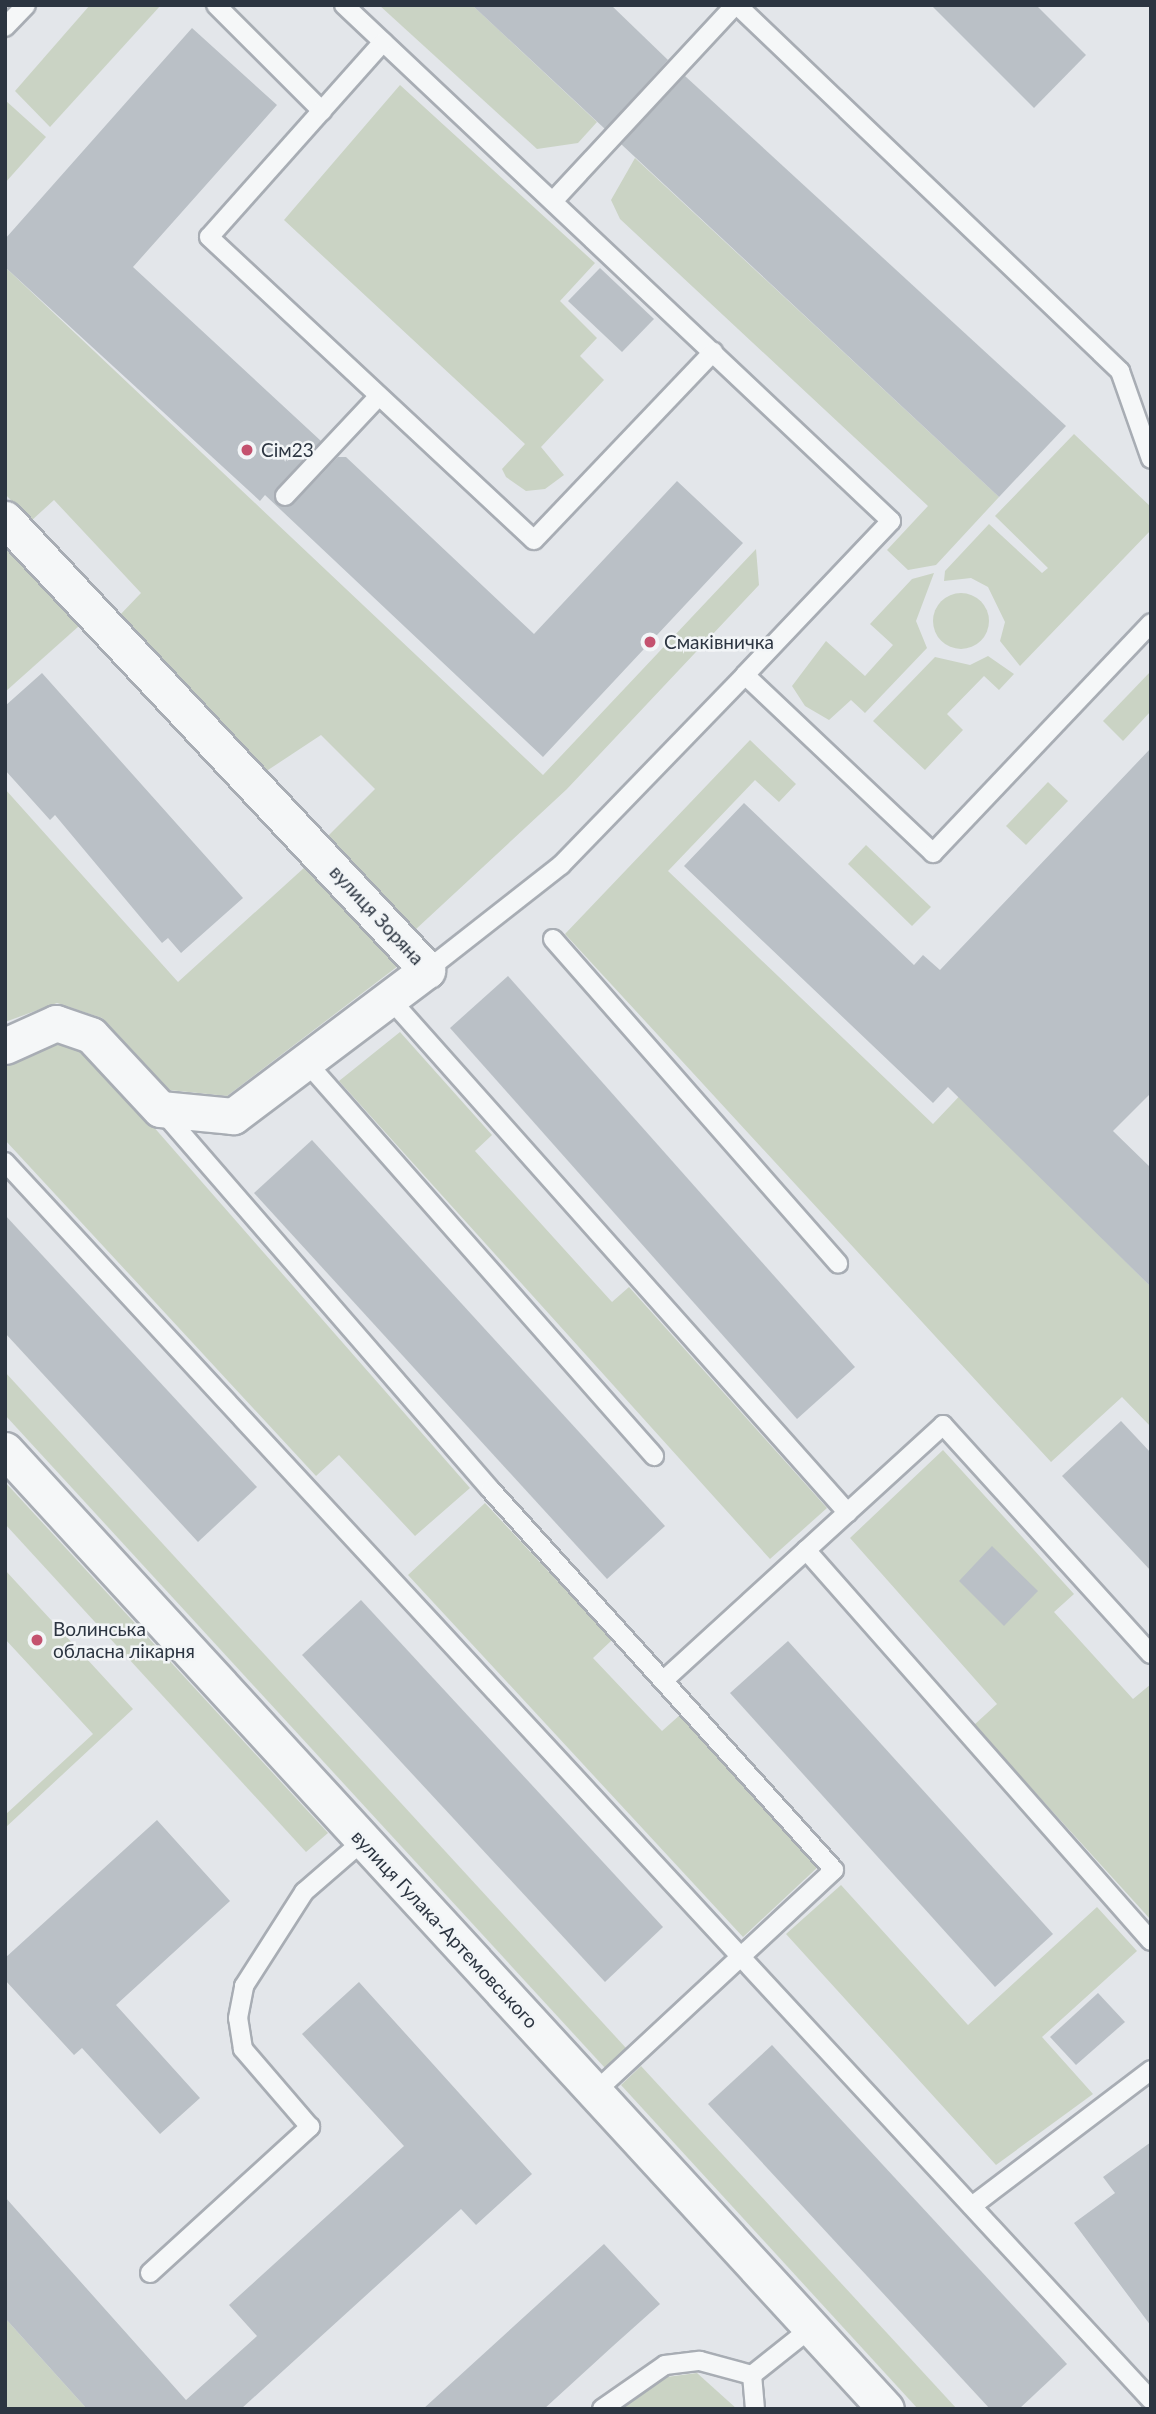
<!DOCTYPE html>
<html>
<head>
<meta charset="utf-8">
<style>
  body { margin:0 }
  #map { position:relative; width:1156px; height:2414px; overflow:hidden; background:#e3e6ea; font-family:Lato,sans-serif }
  div>[style] { position:absolute }
  [style*='--x'] { left:calc(var(--x)*1px); top:calc(var(--y)*1px); width:calc(var(--w)*1px); rotate:calc(var(--a)*1deg) }
  .green>* { inset:0; background:#cad3c4 }
  .round { border-radius:50% }
  .building>* { inset:0; background:#bac0c6 }
  .roads { filter:drop-shadow(2px 0 #a8adb4) drop-shadow(-2px 0 #a8adb4) drop-shadow(0 2px #a8adb4) drop-shadow(0 -2px #a8adb4) }
  .service>* { height:18px; margin:-9px; padding:0 9px; transform-origin:9px; border-radius:9px; background:#f5f7f8 }
  .minor>* { height:35px; margin:-17.5px; padding:0 17.5px; transform-origin:17.5px; border-radius:17.5px; background:#f5f7f8 }
  .dots>* { width:19px; height:19px; translate:-50% -50%; box-sizing:border-box; border:4px solid #f2f5f7; border-radius:50% }
  span { translate:-50% -50%; white-space:nowrap; text-align:center; line-height:1.15; -webkit-text-stroke:5px #f2f5f7; paint-order:stroke }
  .poi-label { font-size:19px; color:#2c3541 }
  .left { translate:0 -50%; text-align:left }
  .street-label { font-size:19px; color:#2c3541 }
  .frame { position:absolute; inset:0; border:7px solid #2c3541; pointer-events:none }
</style>
</head>
<body>
<div id="map">
  <div class="green">
    <i style="clip-path:polygon(90px 5px,161px 5px,50px 127px,15px 91px)"></i>
    <i style="clip-path:polygon(379px 5px,472px 5px,597px 122px,578px 143px,537px 149px)"></i>
    <i style="clip-path:polygon(400px 85px,595px 263px,560px 301px,597px 338px,580px 356px,604px 380px,541px 447px,564px 475px,545px 489px,526px 491px,506px 477px,502px 469px,525px 444px,284px 220px)"></i>
    <i style="clip-path:polygon(5px 100px,46px 137px,5px 183px)"></i>
    <i style="clip-path:polygon(635px 158px,999px 497px,936px 565px,908px 570px,887px 550px,928px 506px,620px 219px,611px 200px)"></i>
    <i style="clip-path:polygon(5px 267px,543px 775px,756px 549px,759px 585px,567px 789px,415px 930px,327px 837px,375px 789px,321px 735px,265px 772px,119px 616px,141px 593px,54px 500px,31px 521px,5px 494px)"></i>
    <i style="clip-path:polygon(1074px 434px,1151px 507px,1151px 530px,1020px 666px,1000px 641px,1005px 622px,988px 587px,971px 578px,944px 581px,945px 571px,989px 524px,1042px 573px,1048px 568px,995px 516px)"></i>
    <i style="clip-path:polygon(5px 547px,79px 626px,5px 692px)"></i>
    <i style="clip-path:polygon(934px 573px,916px 621px,927px 648px,865px 713px,851px 700px,829px 720px,805px 706px,792px 686px,826px 641px,865px 676px,893px 645px,870px 624px,912px 579px)"></i>
    <i class="round" style="left:933px;top:593px;width:56px;height:56px"></i>
    <i style="clip-path:polygon(988px 656px,1014px 674px,999px 690px,984px 676px,947px 714px,963px 730px,925px 770px,873px 721px,935px 657px,970px 665px)"></i>
    <i style="clip-path:polygon(1151px 671px,1151px 711px,1123px 741px,1103px 721px)"></i>
    <i style="clip-path:polygon(750px 740px,796px 784px,779px 802px,755px 780px,668px 871px,933px 1124px,1043px 1008px,993px 1130px,1151px 1287px,1151px 1427px,1122px 1397px,1051px 1462px,565px 934px)"></i>
    <i style="clip-path:polygon(1048px 782px,1068px 801px,1026px 845px,1006px 826px)"></i>
    <i style="clip-path:polygon(5px 789px,178px 982px,305px 867px,398px 966px,227px 1096px,169px 1090px,102px 1018px,57px 1003px,5px 1022px)"></i>
    <i style="clip-path:polygon(866px 845px,931px 907px,912px 926px,848px 864px)"></i>
    <i style="clip-path:polygon(400px 1032px,492px 1135px,475px 1151px,612px 1302px,629px 1287px,827px 1508px,770px 1559px,339px 1081px)"></i>
    <i style="clip-path:polygon(56px 1042px,82px 1050px,152px 1125px,470px 1488px,415px 1536px,339px 1455px,316px 1476px,5px 1140px,5px 1067px)"></i>
    <i style="clip-path:polygon(5px 1372px,626px 2048px,605px 2068px,5px 1415px)"></i>
    <i style="clip-path:polygon(943px 1450px,1074px 1594px,1054px 1612px,1133px 1699px,1151px 1684px,1151px 1920px,974px 1725px,997px 1704px,850px 1538px)"></i>
    <i style="clip-path:polygon(5px 1482px,328px 1833px,306px 1852px,5px 1524px)"></i>
    <i style="clip-path:polygon(485px 1503px,612px 1640px,593px 1658px,662px 1731px,681px 1714px,820px 1865px,743px 1937px,408px 1575px)"></i>
    <i style="clip-path:polygon(5px 1570px,133px 1709px,5px 1828px,5px 1815px,93px 1734px,5px 1639px)"></i>
    <i style="clip-path:polygon(841px 1885px,968px 2025px,1097px 1907px,1137px 1951px,1042px 2037px,1093px 2094px,996px 2165px,786px 1934px)"></i>
    <i style="clip-path:polygon(641px 2066px,957px 2409px,918px 2409px,621px 2085px)"></i>
    <i style="clip-path:polygon(5px 2318px,87px 2409px,5px 2409px)"></i>
    <i style="clip-path:polygon(697px 2373px,737px 2409px,621px 2409px,667px 2377px)"></i>
  </div>
  <div class="building">
    <i style="clip-path:polygon(472px 5px,611px 5px,668px 60px,605px 129px)"></i>
    <i style="clip-path:polygon(931px 5px,1036px 5px,1086px 55px,1034px 108px)"></i>
    <i style="clip-path:polygon(192px 28px,277px 105px,133px 267px,321px 441px,276px 489px,278px 505px,293px 504px,338px 457px,346px 457px,534px 634px,677px 481px,743px 543px,543px 757px,265px 495px,260px 501px,5px 267px,5px 239px)"></i>
    <i style="clip-path:polygon(685px 76px,1066px 426px,999px 497px,621px 144px)"></i>
    <i style="clip-path:polygon(600px 268px,654px 319px,622px 352px,568px 301px)"></i>
    <i style="clip-path:polygon(42px 673px,243px 898px,181px 953px,168px 938px,162px 943px,55px 815px,50px 820px,5px 770px,5px 706px)"></i>
    <i style="clip-path:polygon(1151px 748px,1151px 1093px,1113px 1131px,1151px 1168px,1151px 1287px,948px 1087px,933px 1103px,684px 866px,744px 803px,914px 965px,923px 955px,940px 970px)"></i>
    <i style="clip-path:polygon(508px 976px,855px 1367px,797px 1419px,450px 1028px)"></i>
    <i style="clip-path:polygon(312px 1140px,665px 1526px,607px 1579px,254px 1193px)"></i>
    <i style="clip-path:polygon(5px 1215px,257px 1487px,198px 1542px,5px 1333px)"></i>
    <i style="clip-path:polygon(1121px 1421px,1151px 1453px,1151px 1571px,1062px 1476px)"></i>
    <i style="clip-path:polygon(992px 1546px,1038px 1591px,1004px 1626px,959px 1581px)"></i>
    <i style="clip-path:polygon(361px 1600px,663px 1927px,605px 1982px,302px 1655px)"></i>
    <i style="clip-path:polygon(788px 1641px,1053px 1934px,995px 1987px,730px 1693px)"></i>
    <i style="clip-path:polygon(157px 1820px,230px 1901px,116px 2005px,200px 2098px,160px 2134px,82px 2048px,74px 2055px,5px 1980px,5px 1958px)"></i>
    <i style="clip-path:polygon(359px 1982px,532px 2174px,476px 2225px,461px 2209px,241px 2409px,87px 2409px,5px 2318px,5px 2197px,186px 2400px,257px 2336px,229px 2305px,404px 2146px,302px 2034px)"></i>
    <i style="clip-path:polygon(1098px 1993px,1125px 2022px,1076px 2065px,1050px 2037px)"></i>
    <i style="clip-path:polygon(772px 2045px,1067px 2364px,1019px 2409px,990px 2409px,708px 2104px)"></i>
    <i style="clip-path:polygon(1151px 2142px,1151px 2326px,1074px 2223px,1115px 2193px,1103px 2177px)"></i>
    <i style="clip-path:polygon(604px 2244px,660px 2304px,613px 2346px,544px 2409px,423px 2409px)"></i>
  </div>
  <div class="roads">
    <div class="service">
      <i style="--x:216;--y:5;--w:150;--a:45"></i>
      <i style="--x:344;--y:5;--w:752;--a:43.33"></i>
      <i style="--x:891;--y:521;--w:212;--a:133.5"></i>
      <i style="--x:745;--y:675;--w:259;--a:43.4"></i>
      <i style="--x:933;--y:853;--w:317;--a:-46.5"></i>
      <i style="--x:737;--y:5;--w:530;--a:43.7"></i>
      <i style="--x:1120;--y:371;--w:93;--a:70.6"></i>
      <i style="--x:5;--y:27;--w:30;--a:-46"></i>
      <i style="--x:383;--y:42;--w:261;--a:131.7"></i>
      <i style="--x:209;--y:237;--w:444;--a:43"></i>
      <i style="--x:534;--y:540;--w:260;--a:-46.4"></i>
      <i style="--x:554;--y:200;--w:266;--a:-47.1"></i>
      <i style="--x:285;--y:496;--w:137;--a:-46.8"></i>
      <i style="--x:553;--y:939;--w:432;--a:48.7"></i>
      <i style="--x:427;--y:970;--w:170;--a:-38.1"></i>
      <i style="--x:561;--y:865;--w:264;--a:-45.9"></i>
      <i style="--x:390;--y:999;--w:688;--a:48.3"></i>
      <i style="--x:308;--y:1064;--w:523;--a:48.57"></i>
      <i style="--x:162;--y:1111;--w:500;--a:49.05"></i>
      <i style="--x:490;--y:1489;--w:513;--a:47.92"></i>
      <i style="--x:834;--y:1870;--w:326;--a:137.1"></i>
      <i style="--x:5;--y:1162;--w:1687;--a:47.21"></i>
      <i style="--x:806;--y:1550;--w:521;--a:48.58"></i>
      <i style="--x:664;--y:1680;--w:378;--a:-42.4"></i>
      <i style="--x:943;--y:1425;--w:309;--a:47.8"></i>
      <i style="--x:972;--y:2206;--w:225;--a:-37.2"></i>
      <i style="--x:150;--y:2273;--w:217;--a:-42.4"></i>
      <i style="--x:310;--y:2127;--w:103;--a:-130.7"></i>
      <i style="--x:243;--y:2049;--w:31;--a:-99"></i>
      <i style="--x:238;--y:2018;--w:33;--a:-79"></i>
      <i style="--x:244;--y:1986;--w:112;--a:-57.4"></i>
      <i style="--x:304;--y:1892;--w:79;--a:-40.9"></i>
      <i style="--x:602;--y:2409;--w:77;--a:-34.9"></i>
      <i style="--x:665;--y:2365;--w:35;--a:-7"></i>
      <i style="--x:700;--y:2361;--w:54;--a:15.1"></i>
      <i style="--x:755;--y:2409;--w:34;--a:-95"></i>
      <i style="--x:752;--y:2375;--w:75;--a:-38.5"></i>
    </div>
    <div class="minor">
      <i style="--x:5;--y:519;--w:618;--a:46.9"></i>
      <i style="--x:427;--y:970;--w:243;--a:143"></i>
      <i style="--x:233;--y:1116;--w:73;--a:-174.5"></i>
      <i style="--x:160;--y:1109;--w:101;--a:-133"></i>
      <i style="--x:91;--y:1035;--w:37;--a:-161"></i>
      <i style="--x:56;--y:1023;--w:56;--a:155.7"></i>
      <i style="--x:5;--y:1450;--w:1302;--a:47.43"></i>
    </div>
  </div>
  <div class="dots">
    <i style="left:247px;top:450px;background:#c4526f"></i>
    <i style="left:650px;top:642px;background:#c4526f"></i>
    <i style="left:37px;top:1640px;background:#c4526f"></i>
  </div>
  <div class="poi-label">
    <span class="left" style="left:261px;top:450px">Сім23</span>
    <span class="left" style="left:664px;top:642px">Смаківничка</span>
    <span class="left" style="left:53px;top:1640px">Волинська<br>обласна лікарня</span>
  </div>
  <div class="street-label">
    <span style="left:377px;top:915px;rotate:47deg">вулиця Зоряна</span>
    <span style="left:445px;top:1929px;rotate:47deg">вулиця Гулака-Артемовського</span>
  </div>
  <div class="frame"></div>
</div>
</body>
</html>
